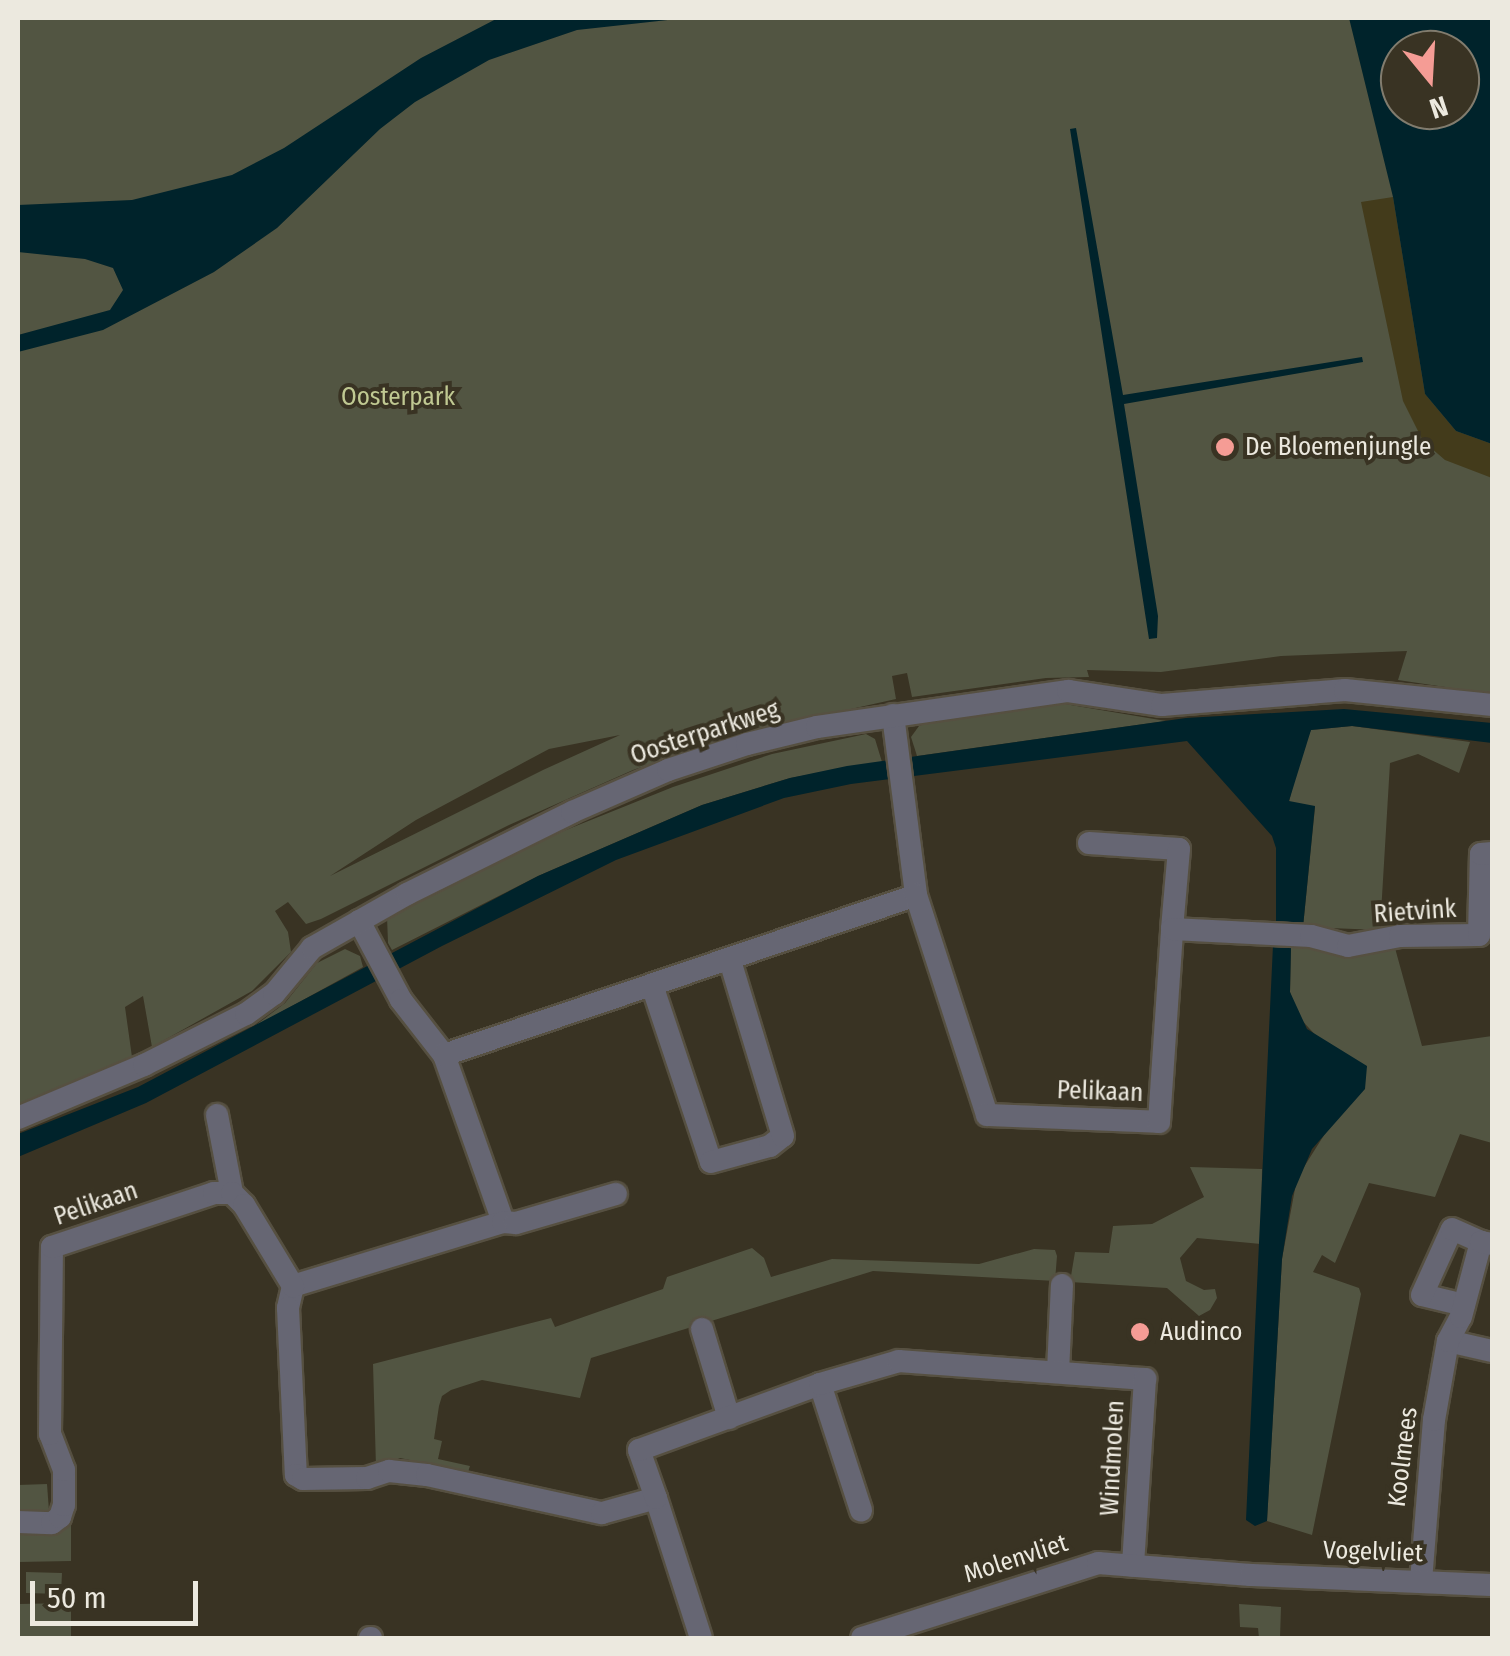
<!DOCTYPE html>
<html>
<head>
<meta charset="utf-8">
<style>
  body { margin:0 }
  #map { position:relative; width:1510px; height:1656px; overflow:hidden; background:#393323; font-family:"Fira Sans Condensed",sans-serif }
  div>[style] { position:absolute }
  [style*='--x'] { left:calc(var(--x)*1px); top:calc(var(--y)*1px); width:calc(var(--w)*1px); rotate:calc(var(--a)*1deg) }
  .green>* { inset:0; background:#525542 }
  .sand>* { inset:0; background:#433b1b }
  .water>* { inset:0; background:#00232b }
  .roads { filter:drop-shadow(2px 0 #565041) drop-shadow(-2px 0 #565041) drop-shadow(0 2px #565041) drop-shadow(0 -2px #565041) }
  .minor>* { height:22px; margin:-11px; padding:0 11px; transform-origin:11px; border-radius:11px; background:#666673 }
  .dots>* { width:28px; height:28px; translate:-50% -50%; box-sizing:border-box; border:5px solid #393323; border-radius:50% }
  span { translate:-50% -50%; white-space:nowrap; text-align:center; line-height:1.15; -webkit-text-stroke:8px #393323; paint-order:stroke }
  .park-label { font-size:25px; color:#c0c992 }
  .poi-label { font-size:25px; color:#ece9df }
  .left { translate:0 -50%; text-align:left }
  .street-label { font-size:25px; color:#ece9df }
  .frame { position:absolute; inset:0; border:20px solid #ece9df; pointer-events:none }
  .north { position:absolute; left:1380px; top:30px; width:100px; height:100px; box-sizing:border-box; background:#393323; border:2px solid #817c6e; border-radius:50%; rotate:162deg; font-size:28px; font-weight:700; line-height:40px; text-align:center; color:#ece9df }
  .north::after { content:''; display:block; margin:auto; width:35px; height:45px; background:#f59c95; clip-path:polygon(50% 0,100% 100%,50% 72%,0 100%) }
  .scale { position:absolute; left:30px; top:1581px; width:168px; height:45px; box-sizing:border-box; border:5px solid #ece9df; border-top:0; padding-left:12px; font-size:30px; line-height:35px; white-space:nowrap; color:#ece9df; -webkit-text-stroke:8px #393323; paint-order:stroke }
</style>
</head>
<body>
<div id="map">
  <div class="green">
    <i style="clip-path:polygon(evenodd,18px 18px,1492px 18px,1492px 694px,1398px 680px,1407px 651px,1281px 656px,1161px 672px,1087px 670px,1089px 677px,1046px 678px,912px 697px,907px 673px,892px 676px,896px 699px,738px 734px,633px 770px,509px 825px,321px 919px,306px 924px,288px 902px,275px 911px,288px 932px,291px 952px,252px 991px,152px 1047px,143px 996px,125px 1007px,132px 1057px,18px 1107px,18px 18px,1400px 50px,1460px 50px,1460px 110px,1400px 110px,1400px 50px,18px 18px,620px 735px,543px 770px,330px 876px,416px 820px,549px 749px,620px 735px)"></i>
    <i style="clip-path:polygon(1059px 703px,1166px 721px,917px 756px,911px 737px,919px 726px,935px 720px)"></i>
    <i style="clip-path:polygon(1352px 726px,1470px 742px,1459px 773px,1418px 754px,1390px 763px,1380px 930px,1303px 927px,1315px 807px,1289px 802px,1299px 759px,1311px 730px)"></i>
    <i style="clip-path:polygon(866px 734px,875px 739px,882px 762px,790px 778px,702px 805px,538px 876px,392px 950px,388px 943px,387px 917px,546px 838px,673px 787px,772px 754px)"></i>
    <i style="clip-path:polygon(1291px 946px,1364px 953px,1395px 948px,1422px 1046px,1492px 1036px,1492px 1143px,1460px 1134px,1435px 1197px,1369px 1183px,1335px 1263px,1322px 1255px,1313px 1272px,1359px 1288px,1361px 1294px,1312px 1535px,1267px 1521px,1282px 1259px,1297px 1178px,1367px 1067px,1319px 1039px,1298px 1016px,1290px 992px)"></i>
    <i style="clip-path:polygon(345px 949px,360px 956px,363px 967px,252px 1028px,285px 1003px,317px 963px)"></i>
    <i style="clip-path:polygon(1190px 1167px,1262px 1169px,1261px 1244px,1197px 1238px,1180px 1258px,1186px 1281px,1204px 1290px,1215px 1289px,1217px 1298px,1210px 1310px,1199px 1316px,1167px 1288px,1070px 1282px,1075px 1252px,1109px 1253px,1113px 1226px,1152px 1224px,1204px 1197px)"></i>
    <i style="clip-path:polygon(752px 1248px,764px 1258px,771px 1277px,832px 1259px,979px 1264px,1034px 1249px,1055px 1250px,1057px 1256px,1055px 1281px,873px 1271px,591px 1358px,580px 1398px,482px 1380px,451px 1390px,442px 1396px,439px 1406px,434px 1439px,442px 1441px,438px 1459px,470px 1466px,468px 1472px,400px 1458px,376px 1467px,373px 1364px,551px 1318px,555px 1327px,663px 1289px,667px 1277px)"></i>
    <i style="clip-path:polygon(47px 1484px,49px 1511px,18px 1513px,18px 1485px)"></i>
    <i style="clip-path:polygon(71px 1522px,71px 1561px,18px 1562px,18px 1604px,71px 1603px,71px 1638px,18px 1638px,18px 1531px)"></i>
    <i style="clip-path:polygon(26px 1572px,62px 1573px,61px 1594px,26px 1593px)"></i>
    <i style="clip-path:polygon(1239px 1604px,1281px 1607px,1280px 1638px,1259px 1638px,1258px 1628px,1240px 1627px)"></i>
  </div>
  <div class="sand">
    <i style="clip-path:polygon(1393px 197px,1425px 394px,1456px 431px,1492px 444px,1492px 478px,1445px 460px,1423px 441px,1403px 401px,1361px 202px)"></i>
  </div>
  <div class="water">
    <i style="clip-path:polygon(498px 18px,686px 18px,577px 30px,489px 60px,415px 102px,380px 129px,277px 228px,214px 272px,103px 330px,18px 352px,18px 335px,110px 310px,123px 290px,113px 268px,85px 259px,18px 252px,18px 205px,132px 200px,232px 175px,284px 148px,421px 58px)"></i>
    <i style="clip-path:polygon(evenodd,1349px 18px,1492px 18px,1492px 444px,1456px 431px,1425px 394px,1393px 197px,1349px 18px,1460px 50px,1460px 110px,1400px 110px,1400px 50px,1460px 50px)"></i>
    <i style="clip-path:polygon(1076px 128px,1123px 395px,1362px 357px,1363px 362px,1124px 404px,1158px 616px,1157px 638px,1149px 639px,1070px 129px)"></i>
    <i style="clip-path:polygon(1344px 709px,1492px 723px,1492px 743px,1352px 726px,1311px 730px,1289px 801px,1315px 806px,1303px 927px,1276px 927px,1276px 848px,1272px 836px,1187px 741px,851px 784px,784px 798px,616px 860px,442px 946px,146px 1103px,18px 1157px,18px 1134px,138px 1087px,538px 876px,702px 805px,790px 778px,847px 766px,1186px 718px)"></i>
    <i style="clip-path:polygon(1273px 945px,1291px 946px,1290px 992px,1307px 1029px,1367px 1066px,1365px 1089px,1312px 1149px,1292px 1196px,1282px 1259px,1267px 1521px,1255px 1526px,1246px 1520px)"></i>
  </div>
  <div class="roads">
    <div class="minor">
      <i style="--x:893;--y:715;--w:181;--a:82.7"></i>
      <i style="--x:1089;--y:843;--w:90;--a:3.8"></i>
      <i style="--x:1179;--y:849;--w:80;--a:95"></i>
      <i style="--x:359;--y:921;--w:89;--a:62"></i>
      <i style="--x:401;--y:1000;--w:70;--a:52"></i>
      <i style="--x:444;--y:1055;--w:177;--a:70.5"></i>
      <i style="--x:503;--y:1222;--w:220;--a:163.1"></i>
      <i style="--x:293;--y:1286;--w:23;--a:103"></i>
      <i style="--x:288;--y:1308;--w:167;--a:87.3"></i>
      <i style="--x:296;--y:1475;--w:8;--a:30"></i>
      <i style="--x:303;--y:1479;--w:64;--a:-0.9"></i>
      <i style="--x:367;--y:1478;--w:23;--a:-18"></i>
      <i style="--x:389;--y:1471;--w:38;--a:6"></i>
      <i style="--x:427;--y:1475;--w:179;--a:12.3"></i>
      <i style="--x:602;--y:1513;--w:56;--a:-15.5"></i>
      <i style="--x:656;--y:1498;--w:147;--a:72.2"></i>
      <i style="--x:653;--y:988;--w:183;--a:71.6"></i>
      <i style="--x:711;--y:1162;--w:61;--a:-15.2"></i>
      <i style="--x:770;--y:1146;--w:16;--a:-38"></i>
      <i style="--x:783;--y:1136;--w:183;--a:-106.8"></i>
      <i style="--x:444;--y:1055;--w:498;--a:-18.7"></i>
      <i style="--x:916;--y:895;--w:231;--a:72.1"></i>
      <i style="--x:987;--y:1115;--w:172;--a:2.3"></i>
      <i style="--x:1159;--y:1122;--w:193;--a:-86.1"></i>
      <i style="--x:1172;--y:929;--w:139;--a:2.9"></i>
      <i style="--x:1311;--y:936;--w:38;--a:15"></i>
      <i style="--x:1348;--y:946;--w:53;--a:-10.9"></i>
      <i style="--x:1400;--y:936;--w:79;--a:-0.7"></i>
      <i style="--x:1479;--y:935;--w:81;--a:-88.6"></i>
      <i style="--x:1481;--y:854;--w:11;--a:-5"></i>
      <i style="--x:217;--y:1115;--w:79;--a:79.1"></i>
      <i style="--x:18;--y:1118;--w:137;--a:-22.8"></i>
      <i style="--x:144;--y:1065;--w:114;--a:-26.6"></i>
      <i style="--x:246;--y:1014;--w:34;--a:-36"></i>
      <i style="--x:274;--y:994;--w:60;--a:-50.4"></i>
      <i style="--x:312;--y:948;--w:109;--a:-29.6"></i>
      <i style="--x:407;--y:894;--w:184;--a:-26.4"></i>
      <i style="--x:572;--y:812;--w:105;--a:-23.6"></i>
      <i style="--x:668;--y:770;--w:83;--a:-18.2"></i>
      <i style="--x:747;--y:744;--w:72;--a:-13.7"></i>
      <i style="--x:817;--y:727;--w:254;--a:-8.2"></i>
      <i style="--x:1068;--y:691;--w:95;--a:8.5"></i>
      <i style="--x:1162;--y:705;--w:184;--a:-4.7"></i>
      <i style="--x:1345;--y:690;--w:148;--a:5.8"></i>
      <i style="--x:503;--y:1222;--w:13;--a:4"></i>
      <i style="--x:516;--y:1223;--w:104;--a:-16.2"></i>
      <i style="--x:1464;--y:1305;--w:43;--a:-166.6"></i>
      <i style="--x:1422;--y:1295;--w:72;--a:-65.6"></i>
      <i style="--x:1452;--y:1229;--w:32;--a:24"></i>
      <i style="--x:702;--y:1329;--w:93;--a:73.1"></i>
      <i style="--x:1448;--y:1341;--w:45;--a:12.8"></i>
      <i style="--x:1058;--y:1372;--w:87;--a:-87.4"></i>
      <i style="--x:820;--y:1384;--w:133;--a:72"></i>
      <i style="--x:656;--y:1498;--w:51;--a:-109.5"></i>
      <i style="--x:639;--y:1450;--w:193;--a:-20"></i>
      <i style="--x:820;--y:1384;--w:82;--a:-16.2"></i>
      <i style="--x:899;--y:1361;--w:247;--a:4.2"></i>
      <i style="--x:1145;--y:1379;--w:187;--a:93.7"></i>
      <i style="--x:18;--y:1522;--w:34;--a:2"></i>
      <i style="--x:52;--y:1523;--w:10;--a:-37"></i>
      <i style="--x:60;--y:1517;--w:13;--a:-72"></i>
      <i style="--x:64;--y:1505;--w:35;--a:-90"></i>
      <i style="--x:64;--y:1470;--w:39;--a:-111"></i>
      <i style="--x:50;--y:1434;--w:187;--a:-89.4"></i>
      <i style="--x:52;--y:1247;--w:171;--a:-18.4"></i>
      <i style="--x:214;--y:1193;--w:18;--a:0"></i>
      <i style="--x:232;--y:1193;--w:17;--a:45"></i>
      <i style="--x:244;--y:1205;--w:95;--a:58.8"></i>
      <i style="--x:1421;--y:1581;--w:162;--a:-85.4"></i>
      <i style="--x:1434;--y:1420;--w:80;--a:-80"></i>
      <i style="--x:1448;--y:1341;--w:27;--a:-62"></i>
      <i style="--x:1461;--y:1317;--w:78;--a:-75.1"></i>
      <i style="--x:1481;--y:1242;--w:11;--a:10"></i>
      <i style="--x:370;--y:1638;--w:1;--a:0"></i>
      <i style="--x:862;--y:1638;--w:248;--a:-17.6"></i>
      <i style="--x:1098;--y:1563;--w:153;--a:4.5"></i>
      <i style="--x:1251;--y:1575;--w:241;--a:2.4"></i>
    </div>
  </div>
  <div class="dots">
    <i style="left:1225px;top:447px;background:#f59c95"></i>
    <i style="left:1140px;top:1332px;background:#f59c95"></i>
  </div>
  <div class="park-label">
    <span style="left:398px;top:397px">Oosterpark</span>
  </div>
  <div class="poi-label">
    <span class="left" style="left:1245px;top:447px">De Bloemenjungle</span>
    <span class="left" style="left:1160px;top:1332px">Audinco</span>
  </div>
  <div class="street-label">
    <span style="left:705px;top:733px;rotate:-18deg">Oosterparkweg</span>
    <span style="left:1415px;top:912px;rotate:-4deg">Rietvink</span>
    <span style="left:1100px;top:1092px;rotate:2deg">Pelikaan</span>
    <span style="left:96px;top:1204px;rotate:-19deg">Pelikaan</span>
    <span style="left:1403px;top:1457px;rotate:-83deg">Koolmees</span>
    <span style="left:1113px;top:1458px;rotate:-87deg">Windmolen</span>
    <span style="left:1373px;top:1552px;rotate:2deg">Vogelvliet</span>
    <span style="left:1016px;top:1559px;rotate:-18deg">Molenvliet</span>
  </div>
  <div class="frame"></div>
  <div class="north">N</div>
  <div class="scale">50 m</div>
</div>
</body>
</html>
